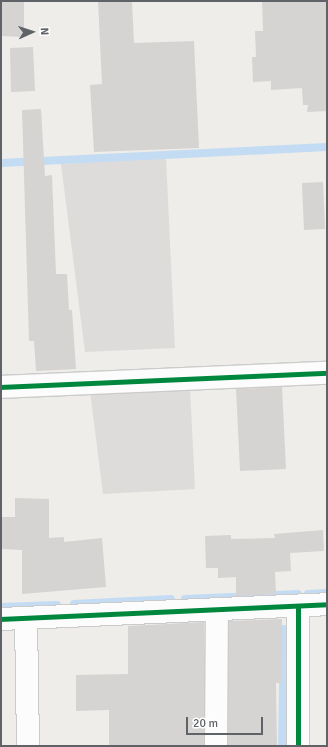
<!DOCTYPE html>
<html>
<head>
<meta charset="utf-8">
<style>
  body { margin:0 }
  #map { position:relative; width:328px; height:747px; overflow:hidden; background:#eeede9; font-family:Signika,sans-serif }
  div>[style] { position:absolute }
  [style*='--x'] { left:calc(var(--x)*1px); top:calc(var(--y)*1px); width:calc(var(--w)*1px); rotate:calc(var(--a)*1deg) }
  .industrial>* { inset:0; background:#dddcda }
  .stream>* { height:8px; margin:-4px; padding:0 4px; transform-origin:4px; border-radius:4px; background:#c3dcf3 }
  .building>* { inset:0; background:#d5d4d2 }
  .roads { filter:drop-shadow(1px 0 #cbcbcb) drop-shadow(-1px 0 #cbcbcb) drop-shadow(0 1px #cbcbcb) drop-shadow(0 -1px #cbcbcb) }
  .minor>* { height:22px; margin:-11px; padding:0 11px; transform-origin:11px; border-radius:11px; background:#fcfcfc }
  .cycleway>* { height:5px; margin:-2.5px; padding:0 2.5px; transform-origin:2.5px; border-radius:2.5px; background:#00873e }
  span { translate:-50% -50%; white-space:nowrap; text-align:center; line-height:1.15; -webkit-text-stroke:3px #fff; paint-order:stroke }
  .frame { position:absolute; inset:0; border:2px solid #5f6266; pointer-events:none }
  .north { position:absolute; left:12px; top:12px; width:40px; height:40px; -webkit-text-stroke:3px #fff; paint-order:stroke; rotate:87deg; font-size:11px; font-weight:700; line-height:16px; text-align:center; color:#5f6266 }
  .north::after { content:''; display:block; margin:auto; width:14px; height:18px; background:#5f6266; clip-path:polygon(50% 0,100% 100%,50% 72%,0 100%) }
  .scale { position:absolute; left:186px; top:717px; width:77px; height:18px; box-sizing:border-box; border:2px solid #5f6266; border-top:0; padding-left:5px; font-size:12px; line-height:14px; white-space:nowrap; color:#5f6266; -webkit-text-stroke:3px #fff; paint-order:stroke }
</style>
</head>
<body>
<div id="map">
  <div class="industrial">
    <i style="clip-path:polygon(166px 158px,175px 348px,85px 352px,61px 164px)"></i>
    <i style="clip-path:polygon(190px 387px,195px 489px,103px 494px,90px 391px)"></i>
  </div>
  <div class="stream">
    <i style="--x:1;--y:163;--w:326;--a:-2.8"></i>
    <i style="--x:308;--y:594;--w:19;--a:-3"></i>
    <i style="--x:185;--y:599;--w:113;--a:-2.5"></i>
    <i style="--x:74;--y:604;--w:97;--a:-3"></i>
    <i style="--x:1;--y:607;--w:56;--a:-2"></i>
    <i style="--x:282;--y:746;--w:117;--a:-89"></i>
  </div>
  <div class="building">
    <i style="clip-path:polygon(1px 1px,24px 1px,24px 37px,1px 36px)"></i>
    <i style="clip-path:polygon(98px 1px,132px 1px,134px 43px,194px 41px,199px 148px,94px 152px,90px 85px,102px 84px)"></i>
    <i style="clip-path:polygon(262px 1px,327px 1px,327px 111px,307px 112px,308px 105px,303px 105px,302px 88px,271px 90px,271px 81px,253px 82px,252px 57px,256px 57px,255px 31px,263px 31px)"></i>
    <i style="clip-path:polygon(33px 47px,35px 91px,11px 92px,10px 48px)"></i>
    <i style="clip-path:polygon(41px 109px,45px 176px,52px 175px,56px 274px,67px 274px,69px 310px,72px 310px,76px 369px,36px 371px,34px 341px,29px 341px,22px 110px)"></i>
    <i style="clip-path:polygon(323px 182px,325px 229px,304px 230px,302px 183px)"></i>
    <i style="clip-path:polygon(282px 387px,286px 469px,240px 471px,236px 389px)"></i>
    <i style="clip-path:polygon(15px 498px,49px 499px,49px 538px,64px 537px,64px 542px,102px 538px,106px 587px,22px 594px,22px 550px,1px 549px,1px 517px,15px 517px)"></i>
    <i style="clip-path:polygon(323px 530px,324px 551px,290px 553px,291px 571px,275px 572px,276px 594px,236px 596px,236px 577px,218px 578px,218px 568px,206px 568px,205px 536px,231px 535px,231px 539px,275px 538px,274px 534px)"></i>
    <i style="clip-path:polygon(282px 619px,281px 683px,276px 683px,277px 746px,228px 746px,229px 621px)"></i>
    <i style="clip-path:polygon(204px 622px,204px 746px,109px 746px,109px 710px,76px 711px,76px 675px,128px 674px,128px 626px)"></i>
  </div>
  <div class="roads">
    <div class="minor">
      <i style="--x:1;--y:387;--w:326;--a:-2.5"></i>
      <i style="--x:26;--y:618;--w:128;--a:89.1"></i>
      <i style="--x:1;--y:619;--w:326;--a:-2.6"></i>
      <i style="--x:216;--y:746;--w:137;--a:-89.6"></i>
      <i style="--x:298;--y:746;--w:140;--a:-90"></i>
    </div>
  </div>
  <div class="cycleway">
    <i style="--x:1;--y:387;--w:326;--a:-2.5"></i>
    <i style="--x:1;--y:619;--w:326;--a:-2.6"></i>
    <i style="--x:298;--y:746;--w:140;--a:-90"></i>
  </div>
  <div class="frame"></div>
  <div class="north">N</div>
  <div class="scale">20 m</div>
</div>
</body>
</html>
